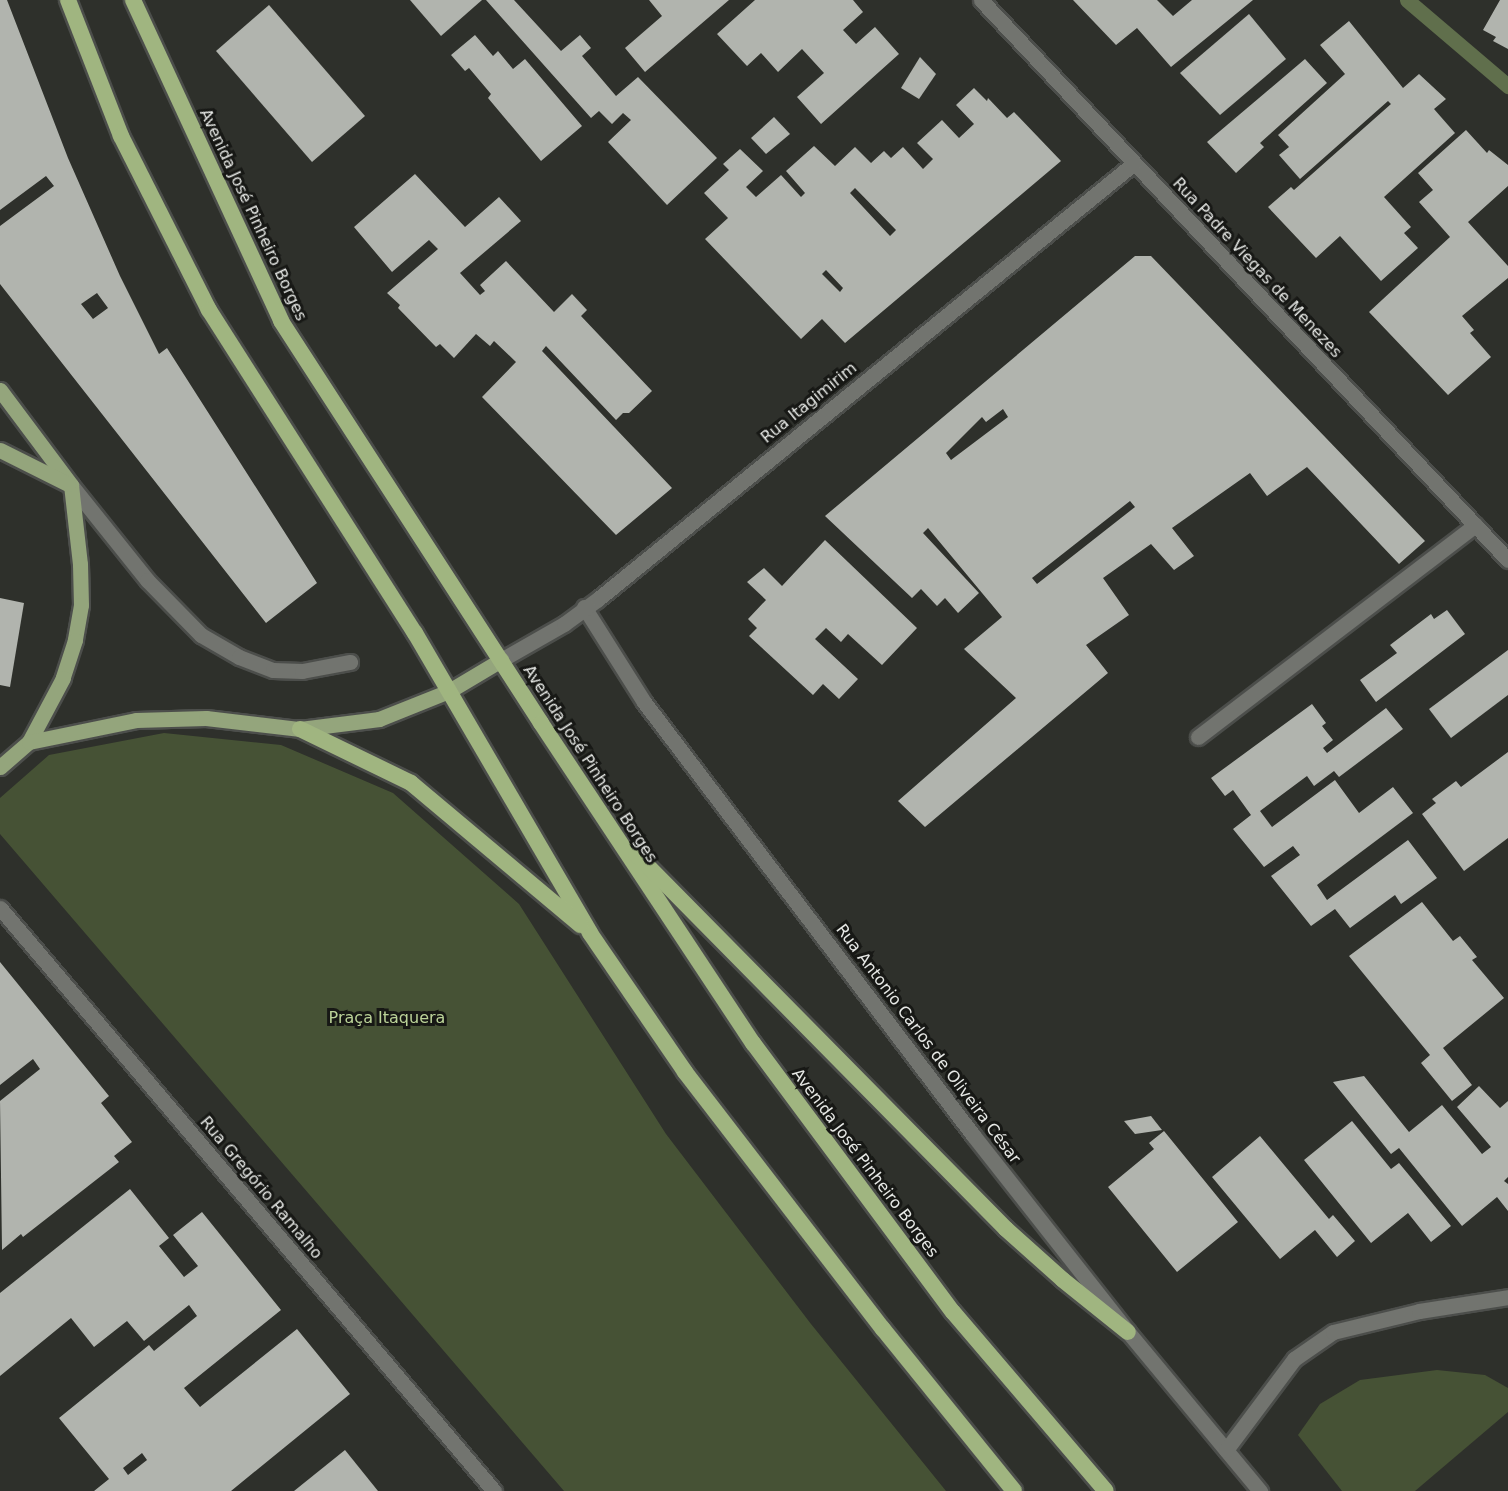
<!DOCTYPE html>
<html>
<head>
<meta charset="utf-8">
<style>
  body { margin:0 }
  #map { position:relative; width:1508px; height:1491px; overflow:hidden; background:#2e302b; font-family:"DejaVu Sans",sans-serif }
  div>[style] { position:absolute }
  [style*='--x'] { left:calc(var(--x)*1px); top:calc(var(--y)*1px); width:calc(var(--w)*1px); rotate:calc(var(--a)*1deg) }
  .green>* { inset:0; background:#465235 }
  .stream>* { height:15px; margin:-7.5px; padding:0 7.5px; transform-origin:7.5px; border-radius:7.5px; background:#606f4c }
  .building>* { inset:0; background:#b1b4ae }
  .roads { filter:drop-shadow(2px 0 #4c4e4b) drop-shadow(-2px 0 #4c4e4b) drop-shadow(0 2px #4c4e4b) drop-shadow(0 -2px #4c4e4b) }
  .service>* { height:15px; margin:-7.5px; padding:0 7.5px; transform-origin:7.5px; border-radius:7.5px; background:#72746f }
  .minor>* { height:15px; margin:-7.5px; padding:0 7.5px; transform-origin:7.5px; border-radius:7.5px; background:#72746f }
  .tertiary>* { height:15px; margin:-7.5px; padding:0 7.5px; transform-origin:7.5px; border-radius:7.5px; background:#72746f }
  .secondary>* { height:15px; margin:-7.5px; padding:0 7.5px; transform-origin:7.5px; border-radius:7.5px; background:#72746f }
  .primary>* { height:15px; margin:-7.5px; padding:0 7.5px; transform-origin:7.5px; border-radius:7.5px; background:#94a57c }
  .trunk>* { height:16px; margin:-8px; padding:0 8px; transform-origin:8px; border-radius:8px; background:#a0b580 }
  span { translate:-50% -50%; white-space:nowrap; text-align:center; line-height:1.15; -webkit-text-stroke:6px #171815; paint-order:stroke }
  .street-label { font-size:16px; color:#e7e9e6 }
  .park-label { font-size:16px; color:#bbd398 }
</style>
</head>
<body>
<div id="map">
  <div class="green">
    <i style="clip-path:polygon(164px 733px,281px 745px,393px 793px,519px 904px,666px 1134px,811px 1324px,946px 1491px,564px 1491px,0 834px,0 798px,49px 755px)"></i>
    <i style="clip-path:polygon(1437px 1370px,1485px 1375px,1508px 1388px,1508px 1412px,1415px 1491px,1342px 1491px,1298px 1435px,1320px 1404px,1360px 1380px)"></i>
  </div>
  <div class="stream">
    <i style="--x:1407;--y:0;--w:133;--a:40.4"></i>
  </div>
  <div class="building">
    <i style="clip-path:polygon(evenodd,0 0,7px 0,68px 158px,120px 276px,159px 354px,167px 348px,317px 583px,266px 623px,0 284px,0 226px,54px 186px,46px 176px,0 210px,0 0,97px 293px,108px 308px,93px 319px,81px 304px,97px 293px)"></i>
    <i style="clip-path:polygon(410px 0,482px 0,441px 36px)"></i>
    <i style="clip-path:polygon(486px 0,514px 0,561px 51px,580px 35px,591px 48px,582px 56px,616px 96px,638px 77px,717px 158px,667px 205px,608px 142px,631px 120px,623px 113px,612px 124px,599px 111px,591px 118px)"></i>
    <i style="clip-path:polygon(649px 0,729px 0,645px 72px,625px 48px,662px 16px)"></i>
    <i style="clip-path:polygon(755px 0,853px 0,863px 12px,843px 30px,856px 44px,875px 27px,899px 54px,821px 124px,797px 97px,824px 73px,802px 49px,778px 72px,761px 53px,747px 66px,717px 34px)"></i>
    <i style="clip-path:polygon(1073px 0,1157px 0,1173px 16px,1192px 0,1253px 0,1171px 67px,1137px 28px,1116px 45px)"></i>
    <i style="clip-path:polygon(1500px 0,1508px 0,1508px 49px,1493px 41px,1496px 37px,1483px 30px)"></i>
    <i style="clip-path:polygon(269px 5px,365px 116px,312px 162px,216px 51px)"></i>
    <i style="clip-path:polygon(1249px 14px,1286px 59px,1220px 115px,1180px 73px)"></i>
    <i style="clip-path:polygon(1349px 21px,1403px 88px,1419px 74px,1446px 99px,1434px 109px,1455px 133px,1384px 197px,1411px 227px,1404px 233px,1418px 248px,1381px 281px,1340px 236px,1316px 258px,1268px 207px,1291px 187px,1294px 190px,1391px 104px,1388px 101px,1300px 179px,1279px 155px,1289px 147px,1278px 135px,1345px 74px,1320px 45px)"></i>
    <i style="clip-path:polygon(475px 35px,493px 56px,498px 51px,513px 69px,525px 59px,582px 126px,541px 161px,488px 98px,491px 94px,469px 68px,465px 71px,451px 55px)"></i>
    <i style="clip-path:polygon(920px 57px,936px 74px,919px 99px,901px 88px)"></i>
    <i style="clip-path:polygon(1305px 59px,1327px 83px,1260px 143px,1264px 147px,1236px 173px,1207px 142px)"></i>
    <i style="clip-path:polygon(evenodd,974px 88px,987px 101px,988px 98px,1007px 118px,1014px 112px,1061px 161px,845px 343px,822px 319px,801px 339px,705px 239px,728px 218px,704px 193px,729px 170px,723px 164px,740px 149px,763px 171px,746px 187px,756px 197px,781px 175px,801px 197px,805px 193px,786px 171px,814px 146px,835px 166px,855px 147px,871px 163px,884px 151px,891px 158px,903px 147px,923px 169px,933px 159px,917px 143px,942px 120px,959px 138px,974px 124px,956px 105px,974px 88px,855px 188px,896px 230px,890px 236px,850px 193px,855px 188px,974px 88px,826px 270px,843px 288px,840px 292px,822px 274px,826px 270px)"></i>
    <i style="clip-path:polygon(774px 117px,790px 134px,766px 154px,751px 138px)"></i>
    <i style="clip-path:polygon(1466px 130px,1487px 153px,1489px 150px,1508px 165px,1508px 186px,1468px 222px,1508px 266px,1508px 278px,1462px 316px,1474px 330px,1470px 333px,1491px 357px,1448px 395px,1369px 312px,1450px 237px,1419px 202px,1433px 190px,1418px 173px)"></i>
    <i style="clip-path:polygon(415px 174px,465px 227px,499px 197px,521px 221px,460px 273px,480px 295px,485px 291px,480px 285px,506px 261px,554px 312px,572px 294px,587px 310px,581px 316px,652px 391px,629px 413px,623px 413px,616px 420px,546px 346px,542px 351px,672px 488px,616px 535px,482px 397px,516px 362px,494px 341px,490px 346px,476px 334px,454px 358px,440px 344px,436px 347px,398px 308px,400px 305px,387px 293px,438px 249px,429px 240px,392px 272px,354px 227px)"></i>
    <i style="clip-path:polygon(evenodd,1135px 256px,1151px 256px,1425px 541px,1399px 564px,1307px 467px,1267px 496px,1250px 473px,1172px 528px,1194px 556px,1174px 570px,1151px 544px,1103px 578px,1129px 615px,1086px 645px,1108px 673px,925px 827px,898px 801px,1016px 698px,964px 649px,1002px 617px,928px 528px,923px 533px,979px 593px,958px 613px,945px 598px,937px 606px,921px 589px,912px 598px,825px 516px,1135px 256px,1003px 409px,1008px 417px,951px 460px,946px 453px,982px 417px,986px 422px,1003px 409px,1135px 256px,1130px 501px,1135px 507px,1037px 584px,1032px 578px,1130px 501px)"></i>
    <i style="clip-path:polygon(825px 540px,917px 628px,882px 665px,848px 634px,841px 642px,826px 628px,815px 639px,858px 679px,839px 699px,823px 684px,813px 695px,749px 636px,757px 628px,748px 619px,766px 600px,747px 582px,764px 568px,782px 586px)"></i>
    <i style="clip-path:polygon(0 598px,24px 603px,10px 687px,0 685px)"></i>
    <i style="clip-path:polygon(1447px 610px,1465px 634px,1376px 702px,1360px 680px,1397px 653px,1390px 645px,1431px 614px,1434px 619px)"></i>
    <i style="clip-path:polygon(1508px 650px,1508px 695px,1451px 738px,1429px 709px)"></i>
    <i style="clip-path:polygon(1312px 704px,1326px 723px,1322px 726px,1333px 740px,1323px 748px,1327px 753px,1386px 708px,1403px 729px,1339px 777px,1334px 771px,1314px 786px,1307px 776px,1260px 811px,1272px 827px,1335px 780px,1359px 813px,1393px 787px,1413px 813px,1317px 885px,1327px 900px,1408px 840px,1437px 878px,1401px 904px,1395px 895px,1350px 928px,1335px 909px,1311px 926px,1271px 876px,1300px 855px,1293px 846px,1264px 867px,1233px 829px,1251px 815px,1233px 790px,1225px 796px,1211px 778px)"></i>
    <i style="clip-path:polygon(1508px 752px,1508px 838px,1464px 871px,1422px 814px,1436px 803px,1432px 799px,1456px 781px,1461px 787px)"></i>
    <i style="clip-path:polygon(1422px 902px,1453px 941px,1460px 936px,1477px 957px,1472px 960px,1504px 998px,1443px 1048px,1472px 1085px,1452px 1101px,1421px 1063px,1430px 1055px,1349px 956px)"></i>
    <i style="clip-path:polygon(0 962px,109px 1096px,101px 1103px,132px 1142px,114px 1156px,119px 1162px,23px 1237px,21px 1234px,2px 1250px,0 1101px,40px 1069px,33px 1059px,0 1085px)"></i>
    <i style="clip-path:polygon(1364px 1076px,1409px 1132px,1442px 1105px,1482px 1154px,1491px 1147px,1457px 1107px,1479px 1086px,1500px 1108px,1508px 1101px,1508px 1177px,1504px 1181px,1508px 1184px,1508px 1211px,1497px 1197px,1462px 1226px,1399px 1148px,1391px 1154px,1333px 1082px)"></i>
    <i style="clip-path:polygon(1151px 1116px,1162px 1130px,1135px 1134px,1124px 1121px)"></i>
    <i style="clip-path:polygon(1352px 1121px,1391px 1169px,1399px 1163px,1451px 1226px,1431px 1242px,1408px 1213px,1371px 1243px,1304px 1160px)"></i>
    <i style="clip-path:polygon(1164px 1131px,1238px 1222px,1177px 1272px,1108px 1187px,1154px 1149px,1149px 1143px)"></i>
    <i style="clip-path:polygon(1260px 1136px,1329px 1219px,1333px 1215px,1355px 1241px,1337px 1257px,1315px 1230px,1280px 1259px,1212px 1177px)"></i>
    <i style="clip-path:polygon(evenodd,130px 1189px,169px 1238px,159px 1246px,184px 1277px,198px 1266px,173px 1235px,202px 1212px,281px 1310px,184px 1388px,200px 1407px,297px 1329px,350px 1394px,231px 1491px,94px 1491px,109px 1479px,59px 1418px,149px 1345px,154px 1351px,197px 1316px,189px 1305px,144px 1341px,127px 1321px,94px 1347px,71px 1318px,0 1376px,0 1293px,130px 1189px,142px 1453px,147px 1460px,128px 1475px,123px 1468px,142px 1453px)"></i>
    <i style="clip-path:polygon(345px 1450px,378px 1491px,294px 1491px)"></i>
  </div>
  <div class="roads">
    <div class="service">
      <i style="--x:71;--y:485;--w:122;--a:51.3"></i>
      <i style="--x:147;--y:580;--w:77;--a:45.5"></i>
      <i style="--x:201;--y:635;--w:44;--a:30.1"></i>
      <i style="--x:239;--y:657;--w:36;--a:21"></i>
      <i style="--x:273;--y:670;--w:29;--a:2"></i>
      <i style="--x:302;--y:671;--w:49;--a:-10.6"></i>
      <i style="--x:1198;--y:737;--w:349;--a:-37.4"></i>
    </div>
    <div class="minor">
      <i style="--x:0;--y:908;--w:764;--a:49.72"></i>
    </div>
    <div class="tertiary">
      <i style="--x:981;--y:0;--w:769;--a:46.74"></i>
      <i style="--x:584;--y:607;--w:112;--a:57.7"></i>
      <i style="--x:644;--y:702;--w:544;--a:52.77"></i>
      <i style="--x:973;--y:1135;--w:251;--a:51.8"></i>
      <i style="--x:1128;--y:1332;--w:207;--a:50.3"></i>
      <i style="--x:501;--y:660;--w:73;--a:-29.7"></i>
      <i style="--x:564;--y:624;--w:42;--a:-36.3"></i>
      <i style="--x:598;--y:599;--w:690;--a:-39.11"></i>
    </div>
    <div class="secondary">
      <i style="--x:1226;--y:1450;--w:114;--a:-53.2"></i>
      <i style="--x:1294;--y:1359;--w:47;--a:-34.7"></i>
      <i style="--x:1333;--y:1332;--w:89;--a:-13.7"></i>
      <i style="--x:1419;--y:1311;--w:90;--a:-8.9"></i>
    </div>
    <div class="primary">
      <i style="--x:0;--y:390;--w:119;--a:53.2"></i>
      <i style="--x:71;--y:485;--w:80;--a:83.5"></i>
      <i style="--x:80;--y:564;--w:41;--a:88.6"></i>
      <i style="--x:81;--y:605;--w:36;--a:100"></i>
      <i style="--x:75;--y:640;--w:40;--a:108"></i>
      <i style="--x:63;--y:678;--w:72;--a:118"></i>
      <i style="--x:0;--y:450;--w:76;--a:26.6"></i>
      <i style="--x:0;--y:767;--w:38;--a:-41"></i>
      <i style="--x:29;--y:742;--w:109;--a:-11.6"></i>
      <i style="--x:136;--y:720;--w:70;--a:-1.6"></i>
      <i style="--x:206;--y:718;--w:95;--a:6.7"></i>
      <i style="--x:300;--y:729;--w:80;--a:-7.2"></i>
      <i style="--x:379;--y:719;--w:75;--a:-21.8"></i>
      <i style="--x:449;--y:691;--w:61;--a:-30.8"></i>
    </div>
    <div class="trunk">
      <i style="--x:68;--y:0;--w:146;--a:68.7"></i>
      <i style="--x:121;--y:136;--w:195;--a:63.2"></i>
      <i style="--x:209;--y:310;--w:383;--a:57.5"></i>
      <i style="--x:415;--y:633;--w:347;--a:59.7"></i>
      <i style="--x:590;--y:933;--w:168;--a:55.6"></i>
      <i style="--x:685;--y:1072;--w:324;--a:52.4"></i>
      <i style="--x:883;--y:1329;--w:208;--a:51"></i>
      <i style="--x:133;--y:0;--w:353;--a:65.2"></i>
      <i style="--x:281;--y:321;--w:479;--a:57.1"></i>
      <i style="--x:541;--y:723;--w:384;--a:56.5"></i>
      <i style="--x:753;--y:1043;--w:335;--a:53.4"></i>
      <i style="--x:953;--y:1312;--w:235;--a:49.5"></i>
      <i style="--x:300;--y:729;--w:123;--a:25.9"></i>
      <i style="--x:411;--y:783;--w:221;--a:40"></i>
      <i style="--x:636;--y:854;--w:527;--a:45.38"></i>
      <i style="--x:1006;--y:1229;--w:76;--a:41.8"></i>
      <i style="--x:1063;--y:1280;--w:83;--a:38.7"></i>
    </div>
  </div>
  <div class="street-label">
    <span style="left:253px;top:215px;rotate:65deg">Avenida José Pinheiro Borges</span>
    <span style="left:1257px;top:268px;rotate:47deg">Rua Padre Viegas de Menezes</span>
    <span style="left:809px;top:403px;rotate:-39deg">Rua Itagimirim</span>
    <span style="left:590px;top:764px;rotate:57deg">Avenida José Pinheiro Borges</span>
    <span style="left:928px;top:1044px;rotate:53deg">Rua Antonio Carlos de Oliveira César</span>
    <span style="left:865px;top:1163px;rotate:53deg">Avenida José Pinheiro Borges</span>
    <span style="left:261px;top:1188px;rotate:50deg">Rua Gregório Ramalho</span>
  </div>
  <div class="park-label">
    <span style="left:387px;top:1018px">Praça Itaquera</span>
  </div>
</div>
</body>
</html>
